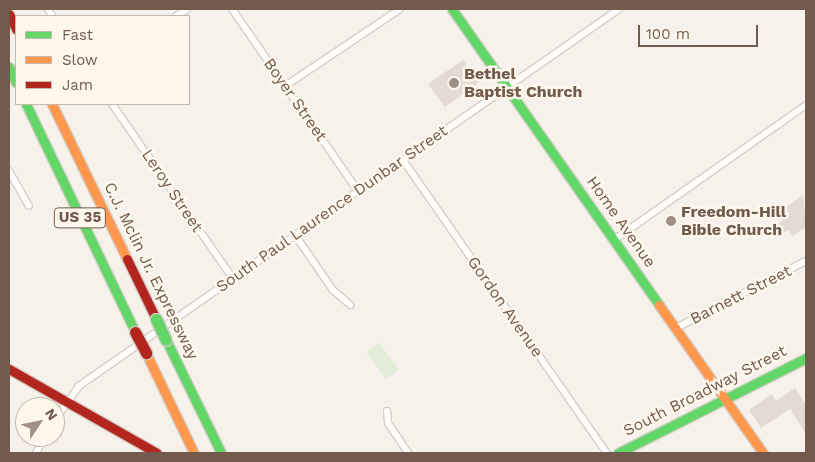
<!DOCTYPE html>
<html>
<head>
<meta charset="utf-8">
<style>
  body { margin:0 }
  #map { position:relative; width:815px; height:462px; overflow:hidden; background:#f6f2eb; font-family:"Work Sans",sans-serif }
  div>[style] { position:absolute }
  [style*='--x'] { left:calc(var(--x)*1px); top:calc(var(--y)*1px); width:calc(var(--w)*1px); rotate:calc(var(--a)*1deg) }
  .green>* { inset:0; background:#e3ecd6 }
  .building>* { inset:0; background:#e2dad3 }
  .roads { filter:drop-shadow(1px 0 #d5cfc9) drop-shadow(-1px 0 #d5cfc9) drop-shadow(0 1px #d5cfc9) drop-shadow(0 -1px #d5cfc9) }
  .street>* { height:6px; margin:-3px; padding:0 3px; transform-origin:3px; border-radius:3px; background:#fefdfc }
  .fast>* { height:9px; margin:-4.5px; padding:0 4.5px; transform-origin:4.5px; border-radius:4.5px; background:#63d668 }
  .slow>* { height:9px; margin:-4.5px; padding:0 4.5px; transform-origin:4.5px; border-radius:4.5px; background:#ff974d }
  .jam>* { height:9px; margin:-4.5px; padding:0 4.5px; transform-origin:4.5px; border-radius:4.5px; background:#b3261e }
  .bridges { filter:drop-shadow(1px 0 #d5ccc6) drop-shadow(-1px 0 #d5ccc6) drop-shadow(0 1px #d5ccc6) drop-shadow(0 -1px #d5ccc6) }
  .fast-bridge>* { height:11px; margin:-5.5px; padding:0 5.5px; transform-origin:5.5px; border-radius:5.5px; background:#63d668 }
  .jam-bridge>* { height:11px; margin:-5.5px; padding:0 5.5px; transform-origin:5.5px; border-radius:5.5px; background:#b3261e }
  .dots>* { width:14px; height:14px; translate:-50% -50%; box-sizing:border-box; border:2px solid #fef7ec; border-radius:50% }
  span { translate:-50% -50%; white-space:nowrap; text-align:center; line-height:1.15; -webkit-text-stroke:5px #fef7ec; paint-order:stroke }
  .shield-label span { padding:1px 4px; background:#fef7ec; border:1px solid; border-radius:4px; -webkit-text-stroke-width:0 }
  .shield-label { font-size:15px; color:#725a4c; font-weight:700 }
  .poi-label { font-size:16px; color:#725a4c; font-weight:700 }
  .left { translate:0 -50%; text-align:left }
  .street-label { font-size:16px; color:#725a4c }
  .frame { position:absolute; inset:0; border:10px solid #725a4c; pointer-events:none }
  .legend { position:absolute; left:15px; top:15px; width:175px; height:90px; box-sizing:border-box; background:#fef7ec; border:1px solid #c6b8ac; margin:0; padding:6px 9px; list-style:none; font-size:15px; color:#725a4c }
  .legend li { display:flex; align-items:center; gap:10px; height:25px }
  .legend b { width:25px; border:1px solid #c6b8ac }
  .north { position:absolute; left:15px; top:397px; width:50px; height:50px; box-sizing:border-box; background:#fef7ec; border:1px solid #c6b8ac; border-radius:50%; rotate:56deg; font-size:14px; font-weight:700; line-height:20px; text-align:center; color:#725a4c }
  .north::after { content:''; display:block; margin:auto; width:18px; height:22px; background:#a08f84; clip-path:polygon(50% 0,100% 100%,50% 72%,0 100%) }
  .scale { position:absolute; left:638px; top:25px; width:120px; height:22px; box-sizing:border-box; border:2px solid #725a4c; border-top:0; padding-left:6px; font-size:15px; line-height:18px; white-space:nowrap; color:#725a4c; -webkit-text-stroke:4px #fef7ec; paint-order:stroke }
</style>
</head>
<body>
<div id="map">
  <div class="green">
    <i style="clip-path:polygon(379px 342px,399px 370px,386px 379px,366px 352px)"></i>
  </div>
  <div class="building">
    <i style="clip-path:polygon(463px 60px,479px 82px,445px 107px,428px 84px)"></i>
    <i style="clip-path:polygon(803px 195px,806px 227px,792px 236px,788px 230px,783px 233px,777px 224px,782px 221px,777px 213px)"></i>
    <i style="clip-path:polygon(795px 388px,806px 405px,806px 434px,790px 409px,761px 428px,749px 410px,772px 394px,776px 401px)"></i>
  </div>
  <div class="roads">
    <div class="street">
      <i style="--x:48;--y:9;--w:8;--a:60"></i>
      <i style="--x:232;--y:9;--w:221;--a:55.3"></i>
      <i style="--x:176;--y:16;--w:13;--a:-32"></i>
      <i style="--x:285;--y:86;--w:138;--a:-33.8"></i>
      <i style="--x:112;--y:104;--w:213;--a:55.3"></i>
      <i style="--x:403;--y:160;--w:357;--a:55.2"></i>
      <i style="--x:9;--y:171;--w:40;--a:60.3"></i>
      <i style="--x:295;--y:235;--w:67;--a:55.4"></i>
      <i style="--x:333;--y:290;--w:23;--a:41"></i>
      <i style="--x:614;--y:240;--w:235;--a:-35.1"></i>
      <i style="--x:676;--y:328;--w:146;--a:-27.3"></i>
      <i style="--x:387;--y:411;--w:12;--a:85"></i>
      <i style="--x:388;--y:423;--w:36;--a:56"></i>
      <i style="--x:55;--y:420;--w:42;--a:-54.8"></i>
      <i style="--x:79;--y:386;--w:659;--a:-34.92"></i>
      <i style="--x:36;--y:453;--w:18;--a:-61"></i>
    </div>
    <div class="fast">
      <i style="--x:452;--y:9;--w:361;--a:55"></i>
      <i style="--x:9;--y:67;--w:17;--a:66"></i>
      <i style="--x:26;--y:104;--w:253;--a:64.4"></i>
      <i style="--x:166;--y:340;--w:126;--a:64"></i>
      <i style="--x:618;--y:453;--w:211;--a:-26.8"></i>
    </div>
    <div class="slow">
      <i style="--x:52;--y:104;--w:172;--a:64.2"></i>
      <i style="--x:659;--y:305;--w:181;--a:54.9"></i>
      <i style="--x:146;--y:353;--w:111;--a:64.4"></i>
    </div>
    <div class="jam">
      <i style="--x:9;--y:14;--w:17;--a:65"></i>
      <i style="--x:127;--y:259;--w:67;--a:64.2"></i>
      <i style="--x:9;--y:369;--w:170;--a:29.6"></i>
    </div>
  </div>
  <div class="bridges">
    <div class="fast-bridge">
      <i style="--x:156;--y:319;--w:23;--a:65"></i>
    </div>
    <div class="jam-bridge">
      <i style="--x:135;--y:332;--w:24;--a:62"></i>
    </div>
  </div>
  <div class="dots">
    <i style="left:454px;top:83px;background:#a08f84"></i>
    <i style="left:671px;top:221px;background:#a08f84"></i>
  </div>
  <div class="shield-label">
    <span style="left:80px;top:218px">US 35</span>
  </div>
  <div class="poi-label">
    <span class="left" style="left:464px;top:83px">Bethel<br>Baptist Church</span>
    <span class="left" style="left:681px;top:221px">Freedom-Hill<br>Bible Church</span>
  </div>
  <div class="street-label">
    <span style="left:295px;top:100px;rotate:55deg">Boyer Street</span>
    <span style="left:172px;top:191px;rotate:56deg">Leroy Street</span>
    <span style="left:332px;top:209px;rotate:-35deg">South Paul Laurence Dunbar Street</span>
    <span style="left:621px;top:222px;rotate:55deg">Home Avenue</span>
    <span style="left:151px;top:271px;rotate:64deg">C.J. Mclin Jr. Expressway</span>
    <span style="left:741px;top:295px;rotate:-27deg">Barnett Street</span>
    <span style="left:505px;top:307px;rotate:55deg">Gordon Avenue</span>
    <span style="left:705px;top:391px;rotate:-27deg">South Broadway Street</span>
  </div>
  <div class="frame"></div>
  <ul class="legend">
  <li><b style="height:6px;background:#63d668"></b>Fast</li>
  <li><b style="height:6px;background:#ff974d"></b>Slow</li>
  <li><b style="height:6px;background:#b3261e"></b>Jam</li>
  </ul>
  <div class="north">N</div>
  <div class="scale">100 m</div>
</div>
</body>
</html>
